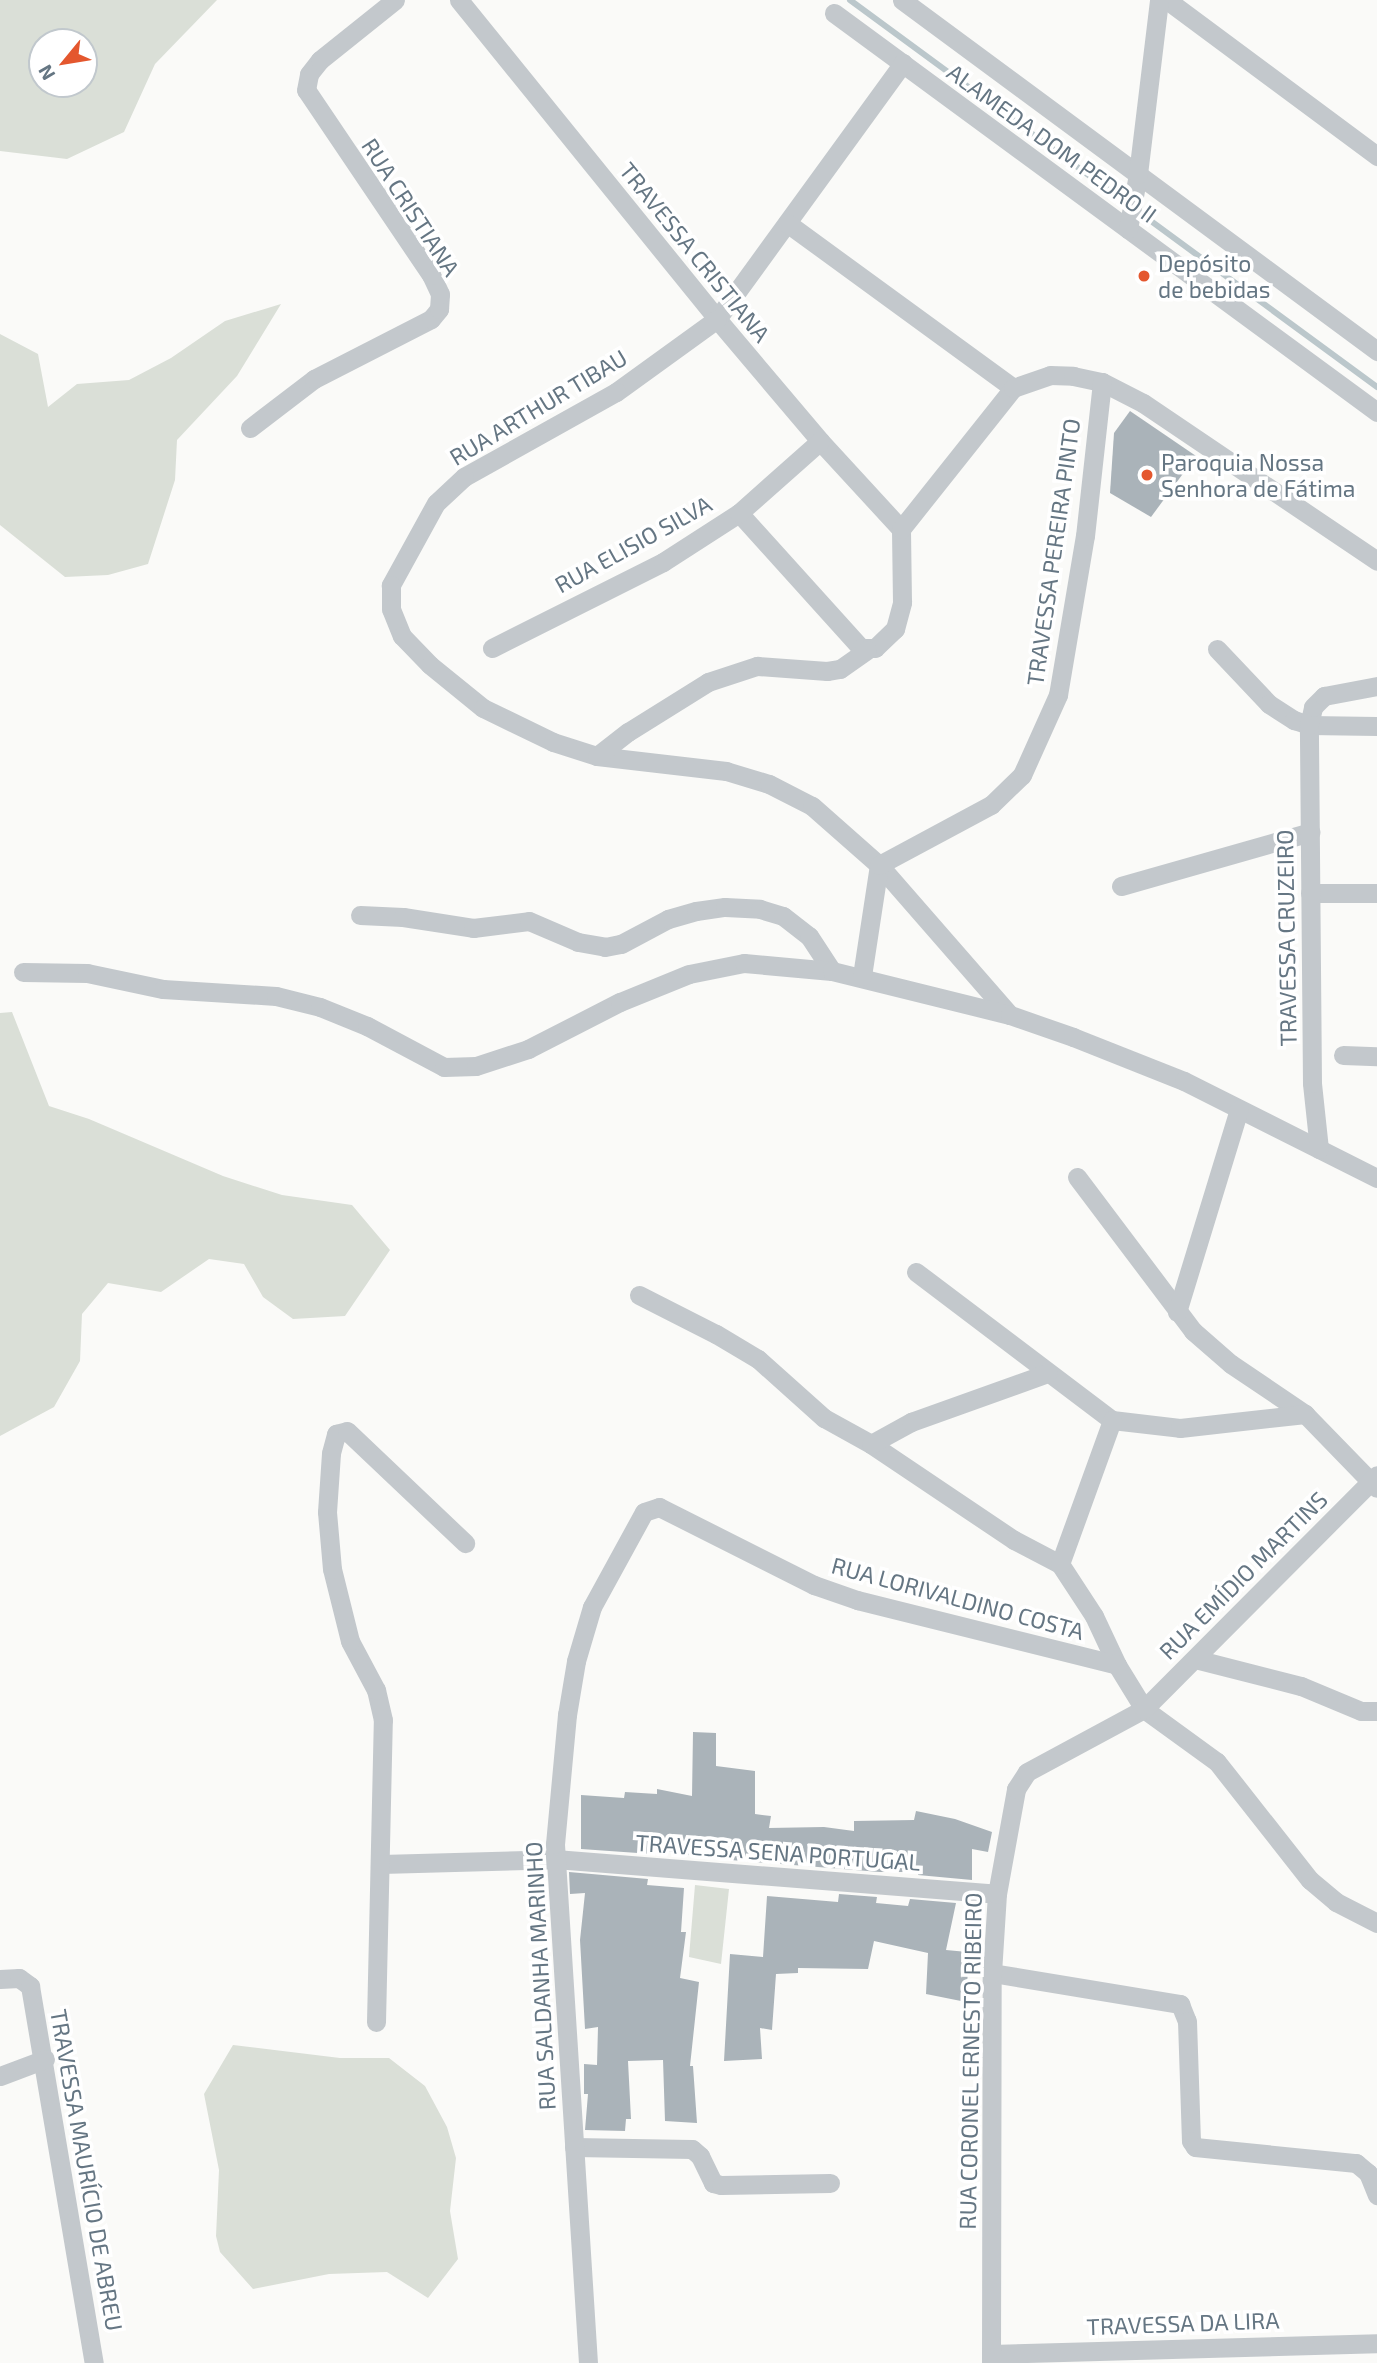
<!DOCTYPE html>
<html>
<head>
<meta charset="utf-8">
<style>
  body { margin:0 }
  #map { position:relative; width:1377px; height:2363px; overflow:hidden; background:#fafaf8; font-family:"Exo 2",sans-serif }
  div>[style] { position:absolute }
  [style*='--x'] { left:calc(var(--x)*1px); top:calc(var(--y)*1px); width:calc(var(--w)*1px); rotate:calc(var(--a)*1deg) }
  .green>* { inset:0; background:#dadfd7 }
  .stream>* { height:6px; margin:-3px; padding:0 3px; transform-origin:3px; border-radius:3px; background:#bbc7cb }
  .building>* { inset:0; background:#aab3b9 }
  .street>* { height:19px; margin:-9.5px; padding:0 9.5px; transform-origin:9.5px; border-radius:9.5px; background:#c3c8cc }
  .dots>* { width:19px; height:19px; translate:-50% -50%; box-sizing:border-box; border:4px solid #fff; border-radius:50% }
  span { translate:-50% -50%; white-space:nowrap; text-align:center; line-height:1.15; -webkit-text-stroke:7px #fff; paint-order:stroke }
  .street-label { font-size:23px; color:#657683 }
  .poi-label { font-size:23px; color:#657683 }
  .left { translate:0 -50%; text-align:left }
  .north { position:absolute; left:28px; top:28px; width:70px; height:70px; box-sizing:border-box; background:#fff; border:2px solid #c1c8cd; border-radius:50%; rotate:240deg; font-size:19px; font-weight:700; line-height:28px; text-align:center; color:#657683 }
  .north::after { content:''; display:block; margin:auto; width:24px; height:32px; background:#e4572e; clip-path:polygon(50% 0,100% 100%,50% 72%,0 100%) }
</style>
</head>
<body>
<div id="map">
  <div class="green">
    <i style="clip-path:polygon(evenodd,0 0,217px 0,155px 64px,124px 132px,67px 159px,0 151px,0 0,42px 42px,84px 42px,84px 84px,42px 84px,42px 42px)"></i>
    <i style="clip-path:polygon(281px 304px,237px 376px,177px 440px,175px 480px,148px 564px,108px 575px,65px 577px,0 525px,0 334px,38px 354px,48px 407px,77px 384px,129px 380px,171px 358px,225px 321px)"></i>
    <i style="clip-path:polygon(12px 1012px,49px 1106px,89px 1119px,223px 1176px,282px 1195px,352px 1205px,390px 1250px,345px 1316px,293px 1319px,263px 1297px,244px 1264px,209px 1259px,161px 1292px,108px 1283px,82px 1314px,80px 1361px,54px 1407px,0 1436px,0 1013px)"></i>
    <i style="clip-path:polygon(695px 1885px,729px 1889px,721px 1964px,689px 1957px)"></i>
    <i style="clip-path:polygon(233px 2045px,340px 2058px,389px 2058px,425px 2086px,447px 2127px,456px 2158px,450px 2211px,458px 2259px,428px 2298px,387px 2272px,329px 2274px,253px 2289px,220px 2252px,216px 2236px,219px 2170px,204px 2094px)"></i>
  </div>
  <div class="stream">
    <i style="--x:850;--y:0;--w:654;--a:36.29"></i>
  </div>
  <div class="building">
    <i style="clip-path:polygon(1130px 411px,1196px 456px,1151px 517px,1110px 493px,1114px 433px)"></i>
    <i style="clip-path:polygon(693px 1732px,716px 1733px,716px 1766px,755px 1771px,755px 1814px,771px 1816px,769px 1828px,824px 1827px,854px 1831px,854px 1821px,914px 1820px,916px 1811px,955px 1819px,992px 1832px,988px 1852px,972px 1849px,972px 1880px,918px 1875px,919px 1872px,880px 1872px,706px 1858px,653px 1849px,652px 1854px,581px 1849px,581px 1795px,624px 1798px,625px 1792px,657px 1794px,657px 1789px,692px 1796px)"></i>
    <i style="clip-path:polygon(569px 1872px,648px 1879px,647px 1885px,684px 1888px,681px 1932px,686px 1932px,680px 1978px,699px 1982px,690px 2066px,693px 2066px,697px 2123px,665px 2121px,663px 2060px,628px 2061px,631px 2119px,626px 2119px,625px 2131px,585px 2130px,588px 2094px,584px 2094px,584px 2064px,597px 2065px,598px 2027px,585px 2029px,580px 1940px,585px 1893px,570px 1894px)"></i>
    <i style="clip-path:polygon(839px 1894px,877px 1897px,876px 1903px,908px 1906px,910px 1899px,956px 1903px,946px 1950px,978px 1953px,972px 1970px,968px 1970px,966px 2002px,926px 1994px,928px 1953px,874px 1941px,868px 1969px,798px 1968px,798px 1973px,776px 1974px,772px 2030px,760px 2028px,762px 2059px,724px 2061px,730px 1954px,763px 1957px,767px 1896px,838px 1902px)"></i>
  </div>
  <div class="street">
    <i style="--x:459;--y:0;--w:410;--a:51"></i>
    <i style="--x:717;--y:319;--w:160;--a:49.8"></i>
    <i style="--x:820;--y:441;--w:120;--a:47.4"></i>
    <i style="--x:902;--y:0;--w:591;--a:36.46"></i>
    <i style="--x:1167;--y:0;--w:262;--a:36.6"></i>
    <i style="--x:834;--y:13;--w:674;--a:36.31"></i>
    <i style="--x:903;--y:63;--w:316;--a:126"></i>
    <i style="--x:717;--y:319;--w:125;--a:144.1"></i>
    <i style="--x:616;--y:392;--w:174;--a:150.8"></i>
    <i style="--x:464;--y:477;--w:38;--a:137"></i>
    <i style="--x:436;--y:503;--w:94;--a:118.8"></i>
    <i style="--x:391;--y:585;--w:24;--a:90"></i>
    <i style="--x:391;--y:609;--w:29;--a:68"></i>
    <i style="--x:402;--y:636;--w:40;--a:46"></i>
    <i style="--x:430;--y:665;--w:68;--a:39.1"></i>
    <i style="--x:483;--y:708;--w:78;--a:25.9"></i>
    <i style="--x:553;--y:742;--w:46;--a:17.7"></i>
    <i style="--x:597;--y:756;--w:130;--a:6.6"></i>
    <i style="--x:726;--y:771;--w:45;--a:16.8"></i>
    <i style="--x:769;--y:784;--w:48;--a:27.1"></i>
    <i style="--x:812;--y:806;--w:89;--a:41.4"></i>
    <i style="--x:879;--y:865;--w:199;--a:48.9"></i>
    <i style="--x:787;--y:223;--w:280;--a:36.1"></i>
    <i style="--x:1128;--y:229;--w:56;--a:-79.7"></i>
    <i style="--x:1138;--y:174;--w:175;--a:-83.1"></i>
    <i style="--x:250;--y:428;--w:81;--a:-37.4"></i>
    <i style="--x:314;--y:379;--w:131;--a:-27.1"></i>
    <i style="--x:431;--y:319;--w:13;--a:-51"></i>
    <i style="--x:439;--y:309;--w:15;--a:-86"></i>
    <i style="--x:440;--y:294;--w:21;--a:-115"></i>
    <i style="--x:431;--y:275;--w:223;--a:-124"></i>
    <i style="--x:306;--y:90;--w:16;--a:-79"></i>
    <i style="--x:309;--y:74;--w:18;--a:-52"></i>
    <i style="--x:320;--y:60;--w:96;--a:-38.7"></i>
    <i style="--x:739;--y:513;--w:182;--a:47.9"></i>
    <i style="--x:861;--y:648;--w:14;--a:0"></i>
    <i style="--x:875;--y:648;--w:28;--a:-44"></i>
    <i style="--x:895;--y:629;--w:28;--a:-75"></i>
    <i style="--x:902;--y:602;--w:73;--a:-90.8"></i>
    <i style="--x:901;--y:529;--w:180;--a:-51.5"></i>
    <i style="--x:1013;--y:388;--w:39;--a:-19"></i>
    <i style="--x:1050;--y:375;--w:23;--a:2"></i>
    <i style="--x:1073;--y:376;--w:30;--a:12"></i>
    <i style="--x:1102;--y:382;--w:46;--a:27.1"></i>
    <i style="--x:1143;--y:403;--w:282;--a:34"></i>
    <i style="--x:492;--y:648;--w:191;--a:-26.7"></i>
    <i style="--x:663;--y:562;--w:90;--a:-32.8"></i>
    <i style="--x:739;--y:513;--w:108;--a:-41.6"></i>
    <i style="--x:1217;--y:649;--w:76;--a:46.6"></i>
    <i style="--x:1269;--y:704;--w:30;--a:33"></i>
    <i style="--x:1294;--y:720;--w:16;--a:18"></i>
    <i style="--x:1309;--y:725;--w:68;--a:0.8"></i>
    <i style="--x:597;--y:756;--w:39;--a:-38"></i>
    <i style="--x:628;--y:732;--w:94;--a:-32"></i>
    <i style="--x:708;--y:682;--w:52;--a:-18.1"></i>
    <i style="--x:757;--y:666;--w:70;--a:4.1"></i>
    <i style="--x:827;--y:671;--w:13;--a:-9"></i>
    <i style="--x:840;--y:669;--w:33;--a:-35"></i>
    <i style="--x:1121;--y:886;--w:197;--a:-15.9"></i>
    <i style="--x:1310;--y:893;--w:67;--a:0"></i>
    <i style="--x:360;--y:915;--w:43;--a:2.7"></i>
    <i style="--x:403;--y:917;--w:71;--a:8.9"></i>
    <i style="--x:473;--y:928;--w:56;--a:-7.1"></i>
    <i style="--x:529;--y:921;--w:53;--a:23.2"></i>
    <i style="--x:578;--y:942;--w:27;--a:10"></i>
    <i style="--x:605;--y:947;--w:16;--a:-11"></i>
    <i style="--x:621;--y:944;--w:53;--a:-28"></i>
    <i style="--x:668;--y:919;--w:29;--a:-16"></i>
    <i style="--x:696;--y:911;--w:29;--a:-8"></i>
    <i style="--x:725;--y:907;--w:35;--a:3"></i>
    <i style="--x:760;--y:909;--w:24;--a:17"></i>
    <i style="--x:783;--y:916;--w:33;--a:38"></i>
    <i style="--x:809;--y:936;--w:42;--a:56.7"></i>
    <i style="--x:23;--y:972;--w:64;--a:0.9"></i>
    <i style="--x:87;--y:973;--w:78;--a:11.9"></i>
    <i style="--x:163;--y:989;--w:113;--a:3.5"></i>
    <i style="--x:276;--y:996;--w:45;--a:14"></i>
    <i style="--x:320;--y:1007;--w:51;--a:22"></i>
    <i style="--x:367;--y:1026;--w:87;--a:28"></i>
    <i style="--x:444;--y:1067;--w:32;--a:-2"></i>
    <i style="--x:476;--y:1066;--w:55;--a:-18.1"></i>
    <i style="--x:528;--y:1049;--w:103;--a:-27.1"></i>
    <i style="--x:620;--y:1002;--w:74;--a:-22.1"></i>
    <i style="--x:689;--y:974;--w:56;--a:-11.3"></i>
    <i style="--x:744;--y:963;--w:88;--a:5.2"></i>
    <i style="--x:832;--y:971;--w:183;--a:13.9"></i>
    <i style="--x:1010;--y:1015;--w:67;--a:19.2"></i>
    <i style="--x:1073;--y:1037;--w:119;--a:21.6"></i>
    <i style="--x:1184;--y:1081;--w:216;--a:26.7"></i>
    <i style="--x:862;--y:976;--w:112;--a:-81.3"></i>
    <i style="--x:879;--y:865;--w:127;--a:-28.2"></i>
    <i style="--x:991;--y:805;--w:43;--a:-44.1"></i>
    <i style="--x:1022;--y:775;--w:88;--a:-65.8"></i>
    <i style="--x:1058;--y:695;--w:161;--a:-80.4"></i>
    <i style="--x:1085;--y:536;--w:155;--a:-83.7"></i>
    <i style="--x:1343;--y:1055;--w:34;--a:2"></i>
    <i style="--x:1319;--y:1149;--w:66;--a:-96.1"></i>
    <i style="--x:1312;--y:1083;--w:358;--a:-90.5"></i>
    <i style="--x:1309;--y:725;--w:18;--a:-77"></i>
    <i style="--x:1313;--y:707;--w:16;--a:-45"></i>
    <i style="--x:1324;--y:696;--w:54;--a:-10.7"></i>
    <i style="--x:1077;--y:1177;--w:193;--a:53"></i>
    <i style="--x:1193;--y:1331;--w:50;--a:41"></i>
    <i style="--x:1231;--y:1364;--w:89;--a:34"></i>
    <i style="--x:1305;--y:1414;--w:103;--a:45.8"></i>
    <i style="--x:916;--y:1272;--w:246;--a:37.1"></i>
    <i style="--x:1112;--y:1420;--w:68;--a:6.7"></i>
    <i style="--x:1180;--y:1428;--w:126;--a:-6.4"></i>
    <i style="--x:639;--y:1295;--w:86;--a:26.9"></i>
    <i style="--x:716;--y:1334;--w:49;--a:30.8"></i>
    <i style="--x:758;--y:1359;--w:89;--a:41.8"></i>
    <i style="--x:824;--y:1418;--w:54;--a:29"></i>
    <i style="--x:871;--y:1444;--w:172;--a:33.9"></i>
    <i style="--x:1014;--y:1540;--w:52;--a:27.6"></i>
    <i style="--x:1060;--y:1564;--w:62;--a:56.8"></i>
    <i style="--x:1094;--y:1616;--w:54;--a:64.9"></i>
    <i style="--x:1117;--y:1665;--w:52;--a:58.5"></i>
    <i style="--x:1144;--y:1709;--w:90;--a:36"></i>
    <i style="--x:1217;--y:1762;--w:150;--a:51.8"></i>
    <i style="--x:1310;--y:1880;--w:34;--a:40"></i>
    <i style="--x:1336;--y:1902;--w:46;--a:27.1"></i>
    <i style="--x:1177;--y:1312;--w:212;--a:-73"></i>
    <i style="--x:871;--y:1444;--w:46;--a:-28.8"></i>
    <i style="--x:911;--y:1422;--w:145;--a:-19.7"></i>
    <i style="--x:1060;--y:1564;--w:153;--a:-70.1"></i>
    <i style="--x:1195;--y:1659;--w:109;--a:14.3"></i>
    <i style="--x:1301;--y:1686;--w:65;--a:22.6"></i>
    <i style="--x:1361;--y:1711;--w:16;--a:0"></i>
    <i style="--x:381;--y:1864;--w:174;--a:-1.6"></i>
    <i style="--x:555;--y:1859;--w:443;--a:4.5"></i>
    <i style="--x:992;--y:1973;--w:191;--a:9.4"></i>
    <i style="--x:1180;--y:2004;--w:18;--a:68"></i>
    <i style="--x:1187;--y:2021;--w:120;--a:88.1"></i>
    <i style="--x:1191;--y:2141;--w:7;--a:56"></i>
    <i style="--x:1195;--y:2147;--w:162;--a:5.7"></i>
    <i style="--x:1356;--y:2163;--w:16;--a:40"></i>
    <i style="--x:1368;--y:2173;--w:24;--a:68"></i>
    <i style="--x:0;--y:1979;--w:19;--a:-3"></i>
    <i style="--x:19;--y:1978;--w:14;--a:36"></i>
    <i style="--x:30;--y:1986;--w:382;--a:80.4"></i>
    <i style="--x:376;--y:2022;--w:302;--a:-88.7"></i>
    <i style="--x:383;--y:1720;--w:31;--a:-103"></i>
    <i style="--x:376;--y:1690;--w:55;--a:-118"></i>
    <i style="--x:350;--y:1641;--w:74;--a:-104"></i>
    <i style="--x:332;--y:1569;--w:57;--a:-95"></i>
    <i style="--x:327;--y:1512;--w:59;--a:-86.1"></i>
    <i style="--x:331;--y:1453;--w:20;--a:-75"></i>
    <i style="--x:336;--y:1434;--w:11;--a:-15"></i>
    <i style="--x:347;--y:1431;--w:163;--a:43.5"></i>
    <i style="--x:0;--y:2076;--w:48;--a:-20.7"></i>
    <i style="--x:574;--y:2147;--w:118;--a:1"></i>
    <i style="--x:692;--y:2149;--w:11;--a:41"></i>
    <i style="--x:700;--y:2156;--w:30;--a:64"></i>
    <i style="--x:713;--y:2183;--w:8;--a:14"></i>
    <i style="--x:721;--y:2185;--w:109;--a:-1.1"></i>
    <i style="--x:991;--y:2354;--w:386;--a:-1.6"></i>
    <i style="--x:588;--y:2363;--w:520;--a:-93.64"></i>
    <i style="--x:555;--y:1844;--w:130;--a:-84.7"></i>
    <i style="--x:567;--y:1715;--w:55;--a:-80.5"></i>
    <i style="--x:576;--y:1661;--w:56;--a:-73.5"></i>
    <i style="--x:592;--y:1607;--w:108;--a:-61.3"></i>
    <i style="--x:644;--y:1512;--w:16;--a:-18"></i>
    <i style="--x:659;--y:1507;--w:174;--a:26.7"></i>
    <i style="--x:814;--y:1585;--w:46;--a:19.2"></i>
    <i style="--x:857;--y:1600;--w:268;--a:14"></i>
    <i style="--x:991;--y:2363;--w:390;--a:-89.9"></i>
    <i style="--x:992;--y:1973;--w:79;--a:-86.4"></i>
    <i style="--x:997;--y:1894;--w:107;--a:-79.7"></i>
    <i style="--x:1016;--y:1789;--w:20;--a:-57"></i>
    <i style="--x:1027;--y:1772;--w:133;--a:-28.3"></i>
    <i style="--x:1144;--y:1709;--w:330;--a:-45.1"></i>
  </div>
  <div class="dots">
    <i style="left:1144px;top:276px;background:#e4572e"></i>
    <i style="left:1147px;top:475px;background:#e4572e"></i>
  </div>
  <div class="street-label">
    <span style="left:1052px;top:143px;rotate:36deg">ALAMEDA DOM PEDRO II</span>
    <span style="left:411px;top:207px;rotate:57deg">RUA CRISTIANA</span>
    <span style="left:695px;top:252px;rotate:51deg">TRAVESSA CRISTIANA</span>
    <span style="left:538px;top:407px;rotate:-31deg">RUA ARTHUR TIBAU</span>
    <span style="left:633px;top:544px;rotate:-29deg">RUA ELISIO SILVA</span>
    <span style="left:1053px;top:552px;rotate:-82deg">TRAVESSA PEREIRA PINTO</span>
    <span style="left:1286px;top:938px;rotate:-91deg">TRAVESSA CRUZEIRO</span>
    <span style="left:1243px;top:1575px;rotate:-45deg">RUA EMÍDIO MARTINS</span>
    <span style="left:958px;top:1598px;rotate:15deg">RUA LORIVALDINO COSTA</span>
    <span style="left:778px;top:1852px;rotate:4deg">TRAVESSA SENA PORTUGAL</span>
    <span style="left:540px;top:1976px;rotate:-93deg">RUA SALDANHA MARINHO</span>
    <span style="left:970px;top:2061px;rotate:-89deg">RUA CORONEL ERNESTO RIBEIRO</span>
    <span style="left:87px;top:2170px;rotate:80deg">TRAVESSA MAURÍCIO DE ABREU</span>
    <span style="left:1183px;top:2323px;rotate:-2deg">TRAVESSA DA LIRA</span>
  </div>
  <div class="poi-label">
    <span class="left" style="left:1158px;top:276px">Depósito<br>de bebidas</span>
    <span class="left" style="left:1161px;top:475px">Paroquia Nossa<br>Senhora de Fátima</span>
  </div>
  <div class="north">N</div>
</div>
</body>
</html>
